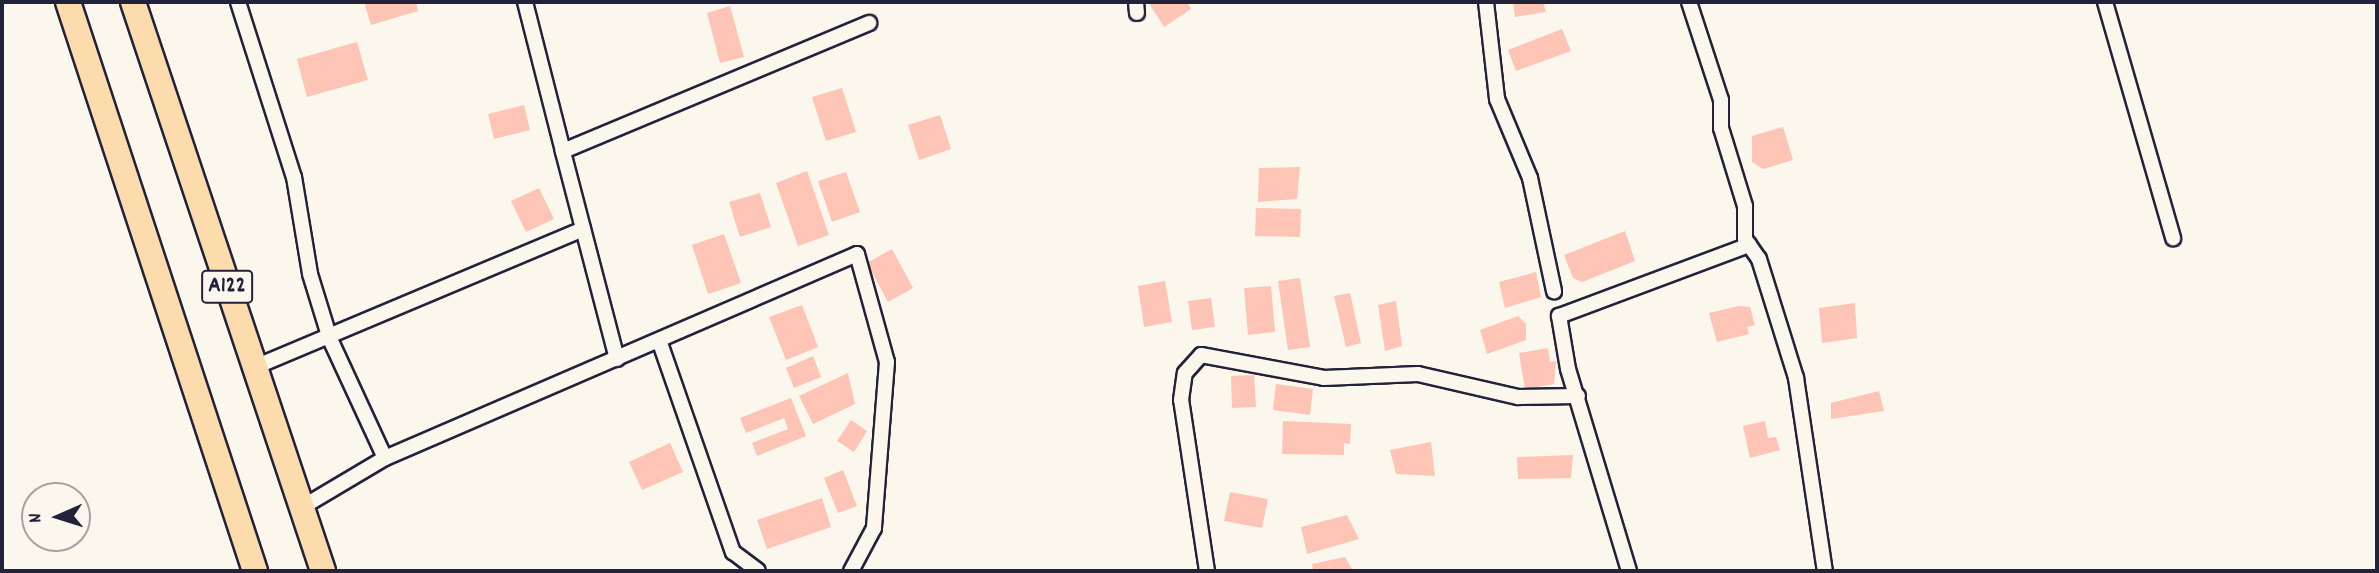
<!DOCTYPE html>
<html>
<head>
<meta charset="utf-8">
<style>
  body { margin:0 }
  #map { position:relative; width:2379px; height:573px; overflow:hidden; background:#fbf7ec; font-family:Dekko,sans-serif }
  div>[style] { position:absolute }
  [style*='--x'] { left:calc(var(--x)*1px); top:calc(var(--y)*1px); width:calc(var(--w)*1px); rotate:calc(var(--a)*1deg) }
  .building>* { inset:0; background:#fec4b6 }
  .roads { filter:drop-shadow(2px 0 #22223b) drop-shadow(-2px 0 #22223b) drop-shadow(0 2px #22223b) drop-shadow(0 -2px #22223b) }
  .minor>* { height:14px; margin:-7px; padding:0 7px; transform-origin:7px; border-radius:7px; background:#fbf7ec }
  .trunk>* { height:24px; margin:-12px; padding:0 12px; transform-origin:12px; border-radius:12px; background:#fcdcac }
  span { translate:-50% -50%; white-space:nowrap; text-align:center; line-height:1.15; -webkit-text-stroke:5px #fbf7ec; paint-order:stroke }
  .shield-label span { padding:2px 5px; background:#fbf7ec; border:2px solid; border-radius:5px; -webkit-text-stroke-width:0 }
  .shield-label { font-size:23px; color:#22223b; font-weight:700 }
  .frame { position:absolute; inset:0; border:4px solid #22223b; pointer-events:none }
  .north { position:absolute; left:21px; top:482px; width:70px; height:70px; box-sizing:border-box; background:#fbf7ec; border:2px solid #a4a2a5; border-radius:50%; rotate:267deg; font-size:19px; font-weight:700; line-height:28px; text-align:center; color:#22223b }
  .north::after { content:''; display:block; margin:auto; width:24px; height:32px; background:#22223b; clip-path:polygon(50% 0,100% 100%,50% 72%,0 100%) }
</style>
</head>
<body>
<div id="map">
  <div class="building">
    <i style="clip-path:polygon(364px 2px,416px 2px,418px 11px,371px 25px)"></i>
    <i style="clip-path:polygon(1155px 2px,1187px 2px,1191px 9px,1164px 27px,1150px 5px)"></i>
    <i style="clip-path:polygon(1513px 2px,1543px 2px,1546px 12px,1515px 17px)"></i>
    <i style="clip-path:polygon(730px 6px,744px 57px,720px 63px,707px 13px)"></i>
    <i style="clip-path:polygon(1562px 29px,1571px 51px,1516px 71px,1508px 50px)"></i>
    <i style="clip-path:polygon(357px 42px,368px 80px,307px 97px,297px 59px)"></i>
    <i style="clip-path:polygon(842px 88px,856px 132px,826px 141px,812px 97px)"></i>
    <i style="clip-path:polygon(524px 105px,530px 130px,494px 139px,488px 114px)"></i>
    <i style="clip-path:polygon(940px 115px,951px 149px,919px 160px,908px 125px)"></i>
    <i style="clip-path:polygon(1783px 127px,1793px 160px,1763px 169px,1752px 162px,1752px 136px)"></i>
    <i style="clip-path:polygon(1300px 167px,1297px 199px,1258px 202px,1259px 168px)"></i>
    <i style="clip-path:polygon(807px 171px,829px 235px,798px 246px,776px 183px)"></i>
    <i style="clip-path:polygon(846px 172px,860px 212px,832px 222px,818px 181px)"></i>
    <i style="clip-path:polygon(539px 188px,554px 219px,526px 232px,511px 201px)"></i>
    <i style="clip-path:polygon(760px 193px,771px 227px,740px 237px,729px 202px)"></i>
    <i style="clip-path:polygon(1256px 208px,1301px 209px,1300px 237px,1255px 236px)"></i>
    <i style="clip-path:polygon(1625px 231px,1635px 261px,1582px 282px,1573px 278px,1564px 255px)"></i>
    <i style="clip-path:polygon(724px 234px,741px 283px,708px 294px,692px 245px)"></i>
    <i style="clip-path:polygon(892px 249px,913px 288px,888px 302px,867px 263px)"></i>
    <i style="clip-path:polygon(1536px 272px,1541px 297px,1505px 308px,1499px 282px)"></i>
    <i style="clip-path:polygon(1300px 278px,1310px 347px,1288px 350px,1278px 281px)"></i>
    <i style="clip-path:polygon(1165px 281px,1172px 322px,1144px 327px,1138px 286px)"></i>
    <i style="clip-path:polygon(1271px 286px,1275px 332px,1248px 335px,1244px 288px)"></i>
    <i style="clip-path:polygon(1350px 293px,1361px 343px,1346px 347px,1334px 296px)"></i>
    <i style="clip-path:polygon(1211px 298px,1215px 327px,1192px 330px,1188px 301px)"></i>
    <i style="clip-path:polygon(1396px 301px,1402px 346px,1385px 351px,1378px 305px)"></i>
    <i style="clip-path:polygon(1855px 303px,1857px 338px,1822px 343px,1819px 308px)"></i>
    <i style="clip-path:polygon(802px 305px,818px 347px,786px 360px,769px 317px)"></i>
    <i style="clip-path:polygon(1739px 306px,1750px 307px,1755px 325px,1747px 327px,1749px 334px,1717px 342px,1709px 313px)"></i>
    <i style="clip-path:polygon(1518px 316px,1526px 324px,1526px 340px,1487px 354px,1480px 330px)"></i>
    <i style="clip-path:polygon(1548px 348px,1550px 362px,1556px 361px,1554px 384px,1525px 389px,1519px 353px)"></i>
    <i style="clip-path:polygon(813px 356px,821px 377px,794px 388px,786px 368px)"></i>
    <i style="clip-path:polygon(848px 373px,855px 404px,813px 424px,799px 396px)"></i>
    <i style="clip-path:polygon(1254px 375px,1256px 407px,1232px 408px,1231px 376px)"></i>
    <i style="clip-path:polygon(1276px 384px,1313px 389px,1310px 415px,1273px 410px)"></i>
    <i style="clip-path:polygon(1879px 391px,1884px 411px,1831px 419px,1831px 403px)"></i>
    <i style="clip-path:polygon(791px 398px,806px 436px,757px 456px,752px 443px,788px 429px,784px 418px,746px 433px,740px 418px)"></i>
    <i style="clip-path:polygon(851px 420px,867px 431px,854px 452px,837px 441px)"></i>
    <i style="clip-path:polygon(1283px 421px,1351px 424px,1350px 444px,1344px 443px,1344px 455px,1282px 454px)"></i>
    <i style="clip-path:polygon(1765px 421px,1768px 438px,1776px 437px,1780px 450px,1750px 458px,1743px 426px)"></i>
    <i style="clip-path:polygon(1431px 442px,1435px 476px,1396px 474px,1390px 450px)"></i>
    <i style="clip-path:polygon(670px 443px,683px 472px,642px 490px,629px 462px)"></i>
    <i style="clip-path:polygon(1573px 455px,1571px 478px,1518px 479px,1517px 457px)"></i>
    <i style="clip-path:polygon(843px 470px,857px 506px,838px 513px,824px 478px)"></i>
    <i style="clip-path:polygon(1230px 492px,1268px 499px,1262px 528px,1224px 521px)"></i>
    <i style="clip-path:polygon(822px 498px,831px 527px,767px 549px,757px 520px)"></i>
    <i style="clip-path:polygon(1347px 515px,1359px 539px,1307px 554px,1301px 527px)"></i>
    <i style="clip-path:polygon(1345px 557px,1353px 571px,1313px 571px,1312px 564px)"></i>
  </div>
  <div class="roads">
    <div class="minor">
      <i style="--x:238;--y:2;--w:184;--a:72.3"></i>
      <i style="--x:294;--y:177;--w:98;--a:80.6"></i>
      <i style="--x:310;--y:274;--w:68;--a:72.9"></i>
      <i style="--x:330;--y:339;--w:131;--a:65.2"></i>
      <i style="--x:385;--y:458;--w:94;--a:149.3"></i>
      <i style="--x:525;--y:2;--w:154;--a:75.7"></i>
      <i style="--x:1136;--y:2;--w:11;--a:85"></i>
      <i style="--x:1486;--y:2;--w:98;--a:83.5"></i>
      <i style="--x:1497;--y:99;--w:86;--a:67.3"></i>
      <i style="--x:1530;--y:178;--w:116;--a:78"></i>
      <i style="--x:1689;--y:2;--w:103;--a:71.9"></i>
      <i style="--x:1721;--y:100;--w:28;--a:90"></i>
      <i style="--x:1721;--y:128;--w:82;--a:72.9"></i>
      <i style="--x:1745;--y:206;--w:33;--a:90"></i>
      <i style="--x:1745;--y:239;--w:24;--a:55"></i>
      <i style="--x:1759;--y:259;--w:125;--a:72.7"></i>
      <i style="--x:1796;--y:378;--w:195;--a:81.5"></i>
      <i style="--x:2105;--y:2;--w:246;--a:73.9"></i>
      <i style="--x:659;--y:340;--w:225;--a:70.8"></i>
      <i style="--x:733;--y:552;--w:31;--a:37"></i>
      <i style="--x:617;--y:359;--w:215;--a:-104.6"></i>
      <i style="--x:563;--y:151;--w:332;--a:-22.7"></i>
      <i style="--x:255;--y:367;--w:356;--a:-22.8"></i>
      <i style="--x:385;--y:458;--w:514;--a:-23.37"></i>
      <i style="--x:857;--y:254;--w:112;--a:74.5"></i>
      <i style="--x:887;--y:362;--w:167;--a:94.5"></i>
      <i style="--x:874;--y:528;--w:49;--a:118.1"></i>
      <i style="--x:1207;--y:571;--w:173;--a:-98.6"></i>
      <i style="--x:1181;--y:400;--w:27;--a:-82"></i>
      <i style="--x:1185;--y:373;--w:24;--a:-48"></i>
      <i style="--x:1201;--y:355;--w:125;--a:10.6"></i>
      <i style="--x:1324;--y:378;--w:94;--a:-2.4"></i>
      <i style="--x:1418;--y:374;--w:103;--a:13"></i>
      <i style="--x:1518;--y:397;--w:60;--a:-1"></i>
      <i style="--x:1629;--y:571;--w:211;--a:-106.8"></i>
      <i style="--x:1568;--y:369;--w:54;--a:-99.6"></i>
      <i style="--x:1559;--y:316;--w:203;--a:-20.5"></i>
    </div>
    <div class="trunk">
      <i style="--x:68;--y:2;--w:599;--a:71.81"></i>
      <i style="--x:133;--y:2;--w:600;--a:71.53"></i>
    </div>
  </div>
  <div class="shield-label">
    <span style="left:227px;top:287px">A122</span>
  </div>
  <div class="frame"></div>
  <div class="north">N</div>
</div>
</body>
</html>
